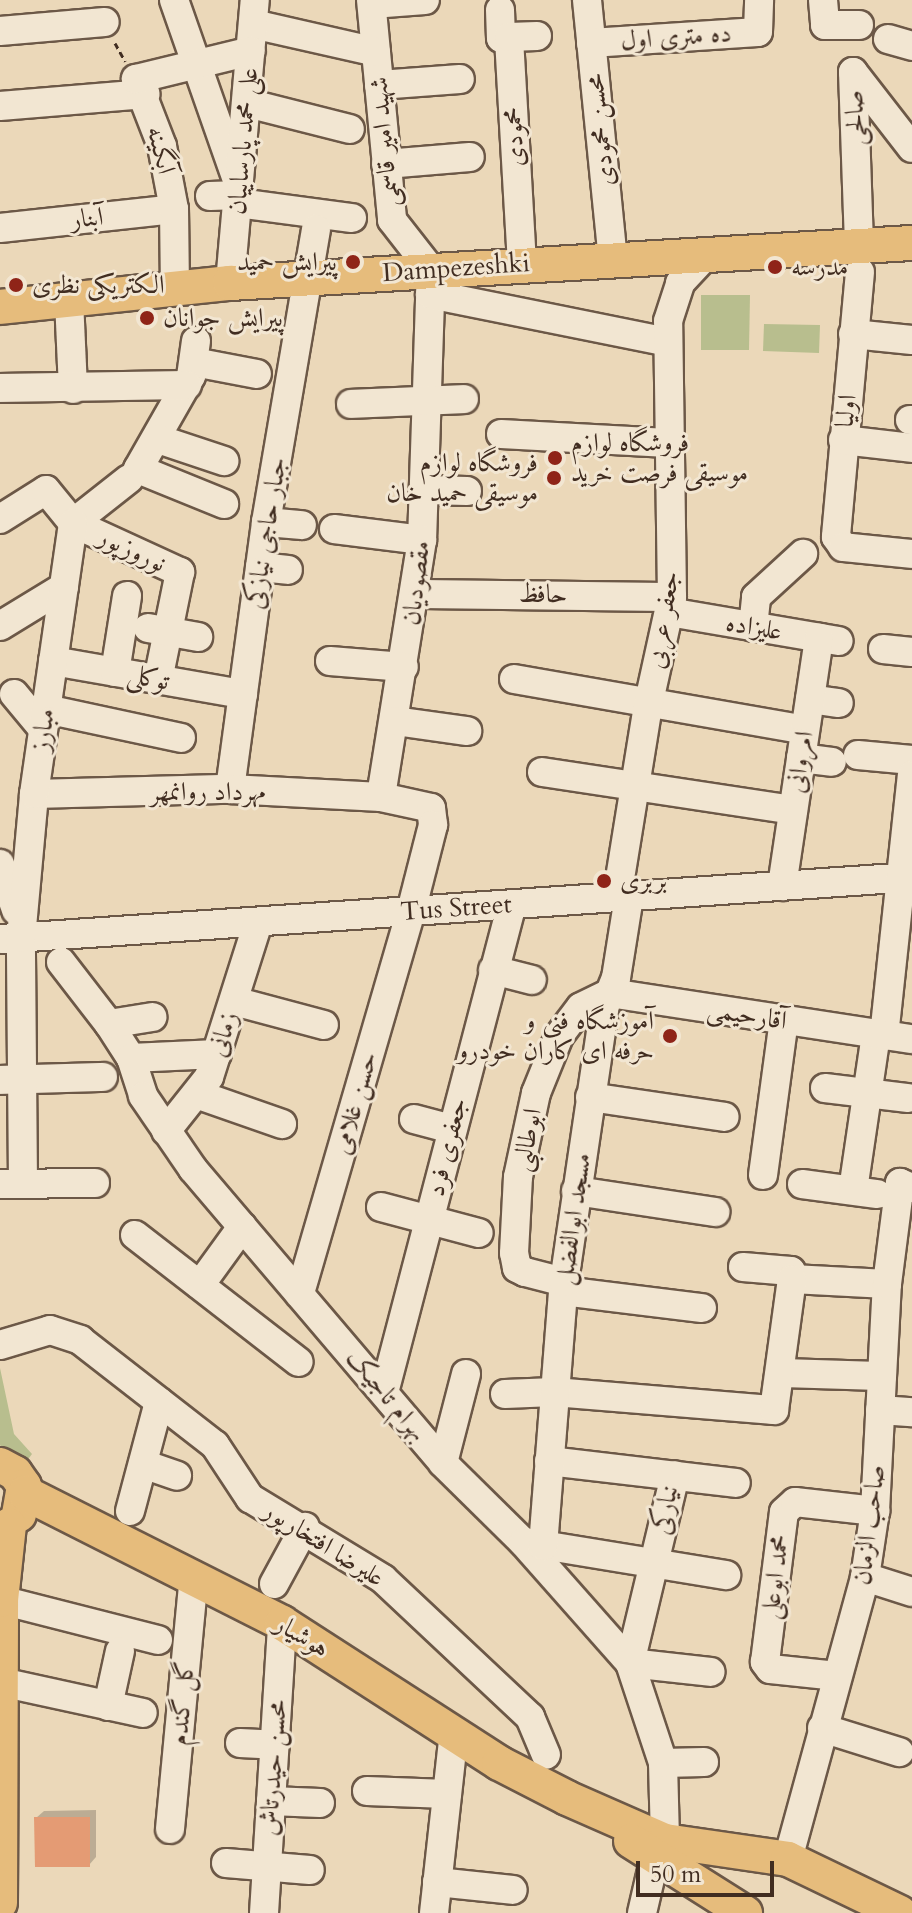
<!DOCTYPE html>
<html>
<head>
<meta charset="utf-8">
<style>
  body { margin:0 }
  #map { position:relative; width:912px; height:1913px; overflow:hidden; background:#ebd8b9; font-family:Cardo,Amiri,serif }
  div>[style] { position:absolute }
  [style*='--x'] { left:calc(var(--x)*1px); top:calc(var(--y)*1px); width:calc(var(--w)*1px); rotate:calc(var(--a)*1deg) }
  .green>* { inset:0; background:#b8be8e }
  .shadow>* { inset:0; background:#0003 }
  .building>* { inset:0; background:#e49b74 }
  .path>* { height:3px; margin-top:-1.5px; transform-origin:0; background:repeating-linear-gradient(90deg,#412d21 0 6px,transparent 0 10px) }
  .roads { filter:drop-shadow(2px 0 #6c5847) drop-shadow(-2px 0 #6c5847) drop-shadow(0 2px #6c5847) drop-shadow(0 -2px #6c5847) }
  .minor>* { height:28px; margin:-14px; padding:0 14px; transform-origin:14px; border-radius:14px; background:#f2e6d2 }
  .major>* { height:34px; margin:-17px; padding:0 17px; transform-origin:17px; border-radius:17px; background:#e6bc7c }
  .dots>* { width:22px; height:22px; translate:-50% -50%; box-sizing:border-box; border:4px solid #f2e6d2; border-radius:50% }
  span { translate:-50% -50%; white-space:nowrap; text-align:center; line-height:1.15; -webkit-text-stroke:6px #f2e6d2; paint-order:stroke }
  .street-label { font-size:26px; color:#412d21 }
  .poi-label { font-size:26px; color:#412d21 }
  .right { translate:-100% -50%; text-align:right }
  .left { translate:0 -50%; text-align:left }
  .scale { position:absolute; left:636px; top:1861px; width:138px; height:36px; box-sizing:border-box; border:4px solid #412d21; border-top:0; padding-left:10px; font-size:24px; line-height:28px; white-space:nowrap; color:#412d21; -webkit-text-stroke:6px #f2e6d2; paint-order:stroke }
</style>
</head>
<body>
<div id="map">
  <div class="green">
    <i style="clip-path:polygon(701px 295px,750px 295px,749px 350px,701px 350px)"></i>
    <i style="clip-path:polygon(764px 324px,820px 325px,819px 353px,763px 351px)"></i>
    <i style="clip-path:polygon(0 1368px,14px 1434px,32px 1454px,20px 1470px,0 1445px)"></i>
  </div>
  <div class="shadow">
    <i style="clip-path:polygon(96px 1810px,96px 1857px,89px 1865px,36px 1818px,44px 1811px)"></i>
  </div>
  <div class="building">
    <i style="clip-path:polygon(34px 1817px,90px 1817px,90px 1867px,35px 1867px)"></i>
  </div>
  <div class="path">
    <i style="--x:115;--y:43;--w:21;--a:61"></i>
  </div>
  <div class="roads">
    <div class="minor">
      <i style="--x:174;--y:0;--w:191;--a:70.7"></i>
      <i style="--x:371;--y:0;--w:221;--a:84.5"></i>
      <i style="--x:392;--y:220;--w:63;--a:52"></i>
      <i style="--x:431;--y:270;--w:270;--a:91.9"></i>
      <i style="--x:422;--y:540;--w:260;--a:99.1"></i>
      <i style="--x:587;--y:0;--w:260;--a:84.3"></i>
      <i style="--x:823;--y:0;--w:25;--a:85"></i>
      <i style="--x:825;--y:25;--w:34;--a:0"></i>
      <i style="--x:372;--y:4;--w:53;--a:-4.3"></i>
      <i style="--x:500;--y:10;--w:28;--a:88"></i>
      <i style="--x:501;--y:38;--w:8;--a:-7"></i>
      <i style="--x:253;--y:24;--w:126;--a:12.8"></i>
      <i style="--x:0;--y:31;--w:105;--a:-4.9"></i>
      <i style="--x:888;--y:39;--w:25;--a:16"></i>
      <i style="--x:591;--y:43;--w:167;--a:-3.8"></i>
      <i style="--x:758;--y:32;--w:32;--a:-88"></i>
      <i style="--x:853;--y:72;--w:176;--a:88"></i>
      <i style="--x:853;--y:72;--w:96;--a:52.2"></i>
      <i style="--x:379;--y:85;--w:81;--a:-4.2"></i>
      <i style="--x:247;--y:103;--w:106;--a:14.2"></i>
      <i style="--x:0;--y:106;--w:146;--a:-4.7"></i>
      <i style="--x:386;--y:164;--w:84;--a:-4.8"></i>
      <i style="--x:210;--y:196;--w:30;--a:-2"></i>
      <i style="--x:238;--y:203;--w:115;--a:7.5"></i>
      <i style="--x:0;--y:228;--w:175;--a:-6.2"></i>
      <i style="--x:522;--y:264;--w:227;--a:-93.3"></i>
      <i style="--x:509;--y:37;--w:28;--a:-2"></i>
      <i style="--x:860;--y:272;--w:266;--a:95.2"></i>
      <i style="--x:836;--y:537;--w:12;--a:55"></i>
      <i style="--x:843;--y:547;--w:69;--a:5.8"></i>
      <i style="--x:230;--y:283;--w:284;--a:-85"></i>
      <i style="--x:175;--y:290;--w:81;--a:-90.7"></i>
      <i style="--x:174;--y:209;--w:64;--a:-100.8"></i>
      <i style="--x:162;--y:146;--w:72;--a:-111.2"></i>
      <i style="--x:136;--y:79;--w:118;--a:-13.7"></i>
      <i style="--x:430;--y:294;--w:242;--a:11.4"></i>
      <i style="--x:69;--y:300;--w:89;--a:87.4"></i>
      <i style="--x:853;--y:334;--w:59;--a:5.8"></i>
      <i style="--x:196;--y:341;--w:35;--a:98"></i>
      <i style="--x:191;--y:376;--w:107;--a:119.7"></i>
      <i style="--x:138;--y:469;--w:93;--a:22.1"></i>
      <i style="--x:194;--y:362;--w:64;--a:10.8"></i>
      <i style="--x:0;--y:388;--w:187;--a:-0.9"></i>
      <i style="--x:351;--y:404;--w:113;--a:-2.5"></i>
      <i style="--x:910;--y:420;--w:2;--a:0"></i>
      <i style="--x:501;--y:434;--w:167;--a:3.1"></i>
      <i style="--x:158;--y:439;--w:70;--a:18.4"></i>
      <i style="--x:843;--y:440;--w:69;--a:6.6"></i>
      <i style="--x:425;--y:490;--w:42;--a:1.4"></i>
      <i style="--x:0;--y:519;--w:54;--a:-32.2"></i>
      <i style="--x:46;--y:490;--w:43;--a:50.7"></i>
      <i style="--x:73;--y:523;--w:118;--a:24.6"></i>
      <i style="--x:180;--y:572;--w:110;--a:101.5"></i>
      <i style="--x:266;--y:522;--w:36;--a:5"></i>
      <i style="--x:73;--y:523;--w:71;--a:-38.2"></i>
      <i style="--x:334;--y:529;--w:89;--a:7.1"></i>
      <i style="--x:260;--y:567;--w:28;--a:6"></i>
      <i style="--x:415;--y:594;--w:257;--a:0.7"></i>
      <i style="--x:669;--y:612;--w:172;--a:9.7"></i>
      <i style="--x:0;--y:626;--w:75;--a:-31.4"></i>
      <i style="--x:753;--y:627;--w:30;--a:-84"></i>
      <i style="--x:756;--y:597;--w:64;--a:-42.5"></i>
      <i style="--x:148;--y:628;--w:51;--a:10.2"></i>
      <i style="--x:883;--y:649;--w:29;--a:6"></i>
      <i style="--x:53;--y:661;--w:193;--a:9.9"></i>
      <i style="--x:330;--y:661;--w:74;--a:4.6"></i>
      <i style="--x:115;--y:672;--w:77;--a:-81"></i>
      <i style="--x:514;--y:679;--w:295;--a:9.9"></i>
      <i style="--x:14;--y:694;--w:45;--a:50.4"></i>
      <i style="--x:810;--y:699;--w:29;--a:8"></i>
      <i style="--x:46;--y:709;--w:138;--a:12.1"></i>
      <i style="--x:395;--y:721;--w:73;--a:7.9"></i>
      <i style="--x:858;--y:755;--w:54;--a:5.3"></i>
      <i style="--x:801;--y:758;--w:31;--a:7"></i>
      <i style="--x:542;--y:772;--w:254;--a:8.6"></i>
      <i style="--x:230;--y:789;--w:269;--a:-82.3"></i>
      <i style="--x:266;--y:522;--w:297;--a:-80.3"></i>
      <i style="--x:34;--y:794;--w:196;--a:-1.5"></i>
      <i style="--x:230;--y:789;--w:151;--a:3"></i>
      <i style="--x:381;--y:797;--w:51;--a:12.4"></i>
      <i style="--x:431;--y:808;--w:17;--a:83"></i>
      <i style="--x:433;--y:825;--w:89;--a:104.3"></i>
      <i style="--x:411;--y:911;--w:399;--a:106.2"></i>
      <i style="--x:0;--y:864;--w:49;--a:70.8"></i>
      <i style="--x:782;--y:886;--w:251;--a:-81.5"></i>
      <i style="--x:617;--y:897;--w:193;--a:-80.8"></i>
      <i style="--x:648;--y:706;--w:112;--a:-77.6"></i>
      <i style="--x:672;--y:597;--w:276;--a:-90.8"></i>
      <i style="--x:668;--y:321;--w:40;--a:-72"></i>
      <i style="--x:680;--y:283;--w:37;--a:-47"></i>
      <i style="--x:0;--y:939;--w:914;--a:-3.89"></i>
      <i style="--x:61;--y:962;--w:78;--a:52.3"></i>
      <i style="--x:109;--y:1024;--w:40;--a:57.1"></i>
      <i style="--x:131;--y:1058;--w:40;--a:72"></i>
      <i style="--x:143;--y:1096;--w:88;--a:55.6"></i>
      <i style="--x:193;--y:1169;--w:386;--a:49.6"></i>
      <i style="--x:443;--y:1463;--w:112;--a:44.6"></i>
      <i style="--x:523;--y:1542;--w:162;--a:48.5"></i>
      <i style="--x:630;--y:1663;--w:105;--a:71.7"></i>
      <i style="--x:663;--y:1763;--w:78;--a:88.5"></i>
      <i style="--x:493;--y:970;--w:40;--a:14.4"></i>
      <i style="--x:234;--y:1001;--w:93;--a:14.9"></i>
      <i style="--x:109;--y:1024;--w:44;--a:-9.2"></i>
      <i style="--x:884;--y:1036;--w:262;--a:-83.9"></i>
      <i style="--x:131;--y:1058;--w:86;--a:-2.7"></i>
      <i style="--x:0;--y:1080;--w:103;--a:-1.7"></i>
      <i style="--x:825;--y:1088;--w:84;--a:6.9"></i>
      <i style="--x:199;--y:1095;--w:88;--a:19.3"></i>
      <i style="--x:590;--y:1097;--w:136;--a:8.4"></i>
      <i style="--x:414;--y:1119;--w:39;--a:15"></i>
      <i style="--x:166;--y:1131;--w:69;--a:-51.5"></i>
      <i style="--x:209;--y:1077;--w:158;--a:-72.4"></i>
      <i style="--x:763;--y:1175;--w:156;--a:-82.3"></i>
      <i style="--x:23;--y:1183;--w:245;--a:-90.5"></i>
      <i style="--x:21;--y:938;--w:145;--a:-84.8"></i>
      <i style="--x:34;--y:794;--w:274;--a:-81.8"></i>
      <i style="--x:0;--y:1184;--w:95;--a:-0.6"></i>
      <i style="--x:802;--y:1184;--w:76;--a:7.6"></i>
      <i style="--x:853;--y:1190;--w:158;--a:-81.6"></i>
      <i style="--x:576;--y:1191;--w:141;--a:8.6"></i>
      <i style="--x:381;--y:1207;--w:101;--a:14.9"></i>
      <i style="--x:135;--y:1235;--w:207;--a:37.8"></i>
      <i style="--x:743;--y:1267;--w:48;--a:4.8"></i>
      <i style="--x:791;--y:1271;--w:8;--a:83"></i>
      <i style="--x:792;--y:1279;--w:95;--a:3"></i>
      <i style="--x:564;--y:1282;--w:40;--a:-165.6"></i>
      <i style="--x:525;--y:1272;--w:9;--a:-153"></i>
      <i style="--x:517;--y:1268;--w:15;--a:-101"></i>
      <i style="--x:514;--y:1253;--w:76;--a:-87"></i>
      <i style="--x:518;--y:1177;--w:86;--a:-77.9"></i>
      <i style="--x:536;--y:1093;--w:61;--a:-68"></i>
      <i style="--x:559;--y:1036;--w:36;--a:-53"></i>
      <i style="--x:581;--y:1007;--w:32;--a:-26"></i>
      <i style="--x:610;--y:993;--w:305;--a:8.7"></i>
      <i style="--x:200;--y:1285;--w:72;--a:-54.1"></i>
      <i style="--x:563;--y:1291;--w:140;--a:7"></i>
      <i style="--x:0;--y:1345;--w:52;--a:-16.7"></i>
      <i style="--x:50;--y:1330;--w:32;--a:18"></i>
      <i style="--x:80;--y:1340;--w:171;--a:37.9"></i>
      <i style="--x:215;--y:1445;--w:64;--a:56.6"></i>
      <i style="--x:250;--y:1498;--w:156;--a:31.3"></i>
      <i style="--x:383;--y:1579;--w:202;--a:43.2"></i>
      <i style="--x:530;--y:1717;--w:41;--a:67.2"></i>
      <i style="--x:780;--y:1373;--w:102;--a:1.7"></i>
      <i style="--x:385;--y:1389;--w:501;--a:-75.33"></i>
      <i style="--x:505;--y:1394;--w:49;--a:-2.3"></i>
      <i style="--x:554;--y:1392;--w:221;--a:4.7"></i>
      <i style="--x:774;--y:1410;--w:132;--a:-82.2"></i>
      <i style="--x:880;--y:1410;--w:32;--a:4"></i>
      <i style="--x:549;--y:1461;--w:188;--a:6.7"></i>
      <i style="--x:443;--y:1463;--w:92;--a:-75.5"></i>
      <i style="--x:143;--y:1464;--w:36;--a:19"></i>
      <i style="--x:130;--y:1511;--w:113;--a:-75.1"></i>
      <i style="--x:524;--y:1542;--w:205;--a:9.3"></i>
      <i style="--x:543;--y:1546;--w:265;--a:-85.5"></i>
      <i style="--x:564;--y:1282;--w:280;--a:-81.6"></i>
      <i style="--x:605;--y:1005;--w:29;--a:-68"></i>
      <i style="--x:616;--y:978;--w:82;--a:-80.9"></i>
      <i style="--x:865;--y:1577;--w:49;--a:17.7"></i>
      <i style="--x:274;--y:1584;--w:65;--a:-61.5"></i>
      <i style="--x:1;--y:1600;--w:162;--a:14.3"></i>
      <i style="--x:630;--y:1663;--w:193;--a:-76.5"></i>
      <i style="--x:630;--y:1663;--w:81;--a:6.3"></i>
      <i style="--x:837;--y:1676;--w:67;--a:-174"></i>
      <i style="--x:770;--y:1669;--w:9;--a:-126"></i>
      <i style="--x:765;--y:1662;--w:151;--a:-82.8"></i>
      <i style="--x:784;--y:1512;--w:15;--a:-42"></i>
      <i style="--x:795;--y:1502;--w:81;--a:6.4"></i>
      <i style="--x:1;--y:1682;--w:145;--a:12.3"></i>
      <i style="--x:108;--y:1706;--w:56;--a:-77.7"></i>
      <i style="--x:822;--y:1728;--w:81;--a:17.3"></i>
      <i style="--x:240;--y:1743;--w:35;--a:3"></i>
      <i style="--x:663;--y:1763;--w:41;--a:-1.4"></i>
      <i style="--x:367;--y:1791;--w:80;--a:2.1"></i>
      <i style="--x:271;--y:1801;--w:49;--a:2.3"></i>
      <i style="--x:170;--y:1829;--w:253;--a:-84.6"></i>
      <i style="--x:788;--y:1859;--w:292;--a:-74.7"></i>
      <i style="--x:865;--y:1577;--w:67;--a:-81.4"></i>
      <i style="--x:875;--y:1511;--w:227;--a:-87"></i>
      <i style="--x:887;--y:1284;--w:102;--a:-82.7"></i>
      <i style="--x:900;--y:1183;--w:13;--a:23"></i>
      <i style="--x:226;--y:1863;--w:84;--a:4.8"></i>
      <i style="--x:437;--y:1882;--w:76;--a:6"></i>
      <i style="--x:264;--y:1913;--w:291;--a:-86.4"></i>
      <i style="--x:434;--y:1913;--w:183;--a:-83.7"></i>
      <i style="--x:642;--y:1913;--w:57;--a:-76.9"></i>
    </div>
    <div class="major">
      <i style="--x:0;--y:307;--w:231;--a:-6"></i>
      <i style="--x:230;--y:283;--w:683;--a:-3.36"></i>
      <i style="--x:0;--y:1465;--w:17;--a:28"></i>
      <i style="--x:15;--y:1473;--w:16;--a:55"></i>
      <i style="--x:24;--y:1486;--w:29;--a:100"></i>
      <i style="--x:25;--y:1493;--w:288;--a:26.8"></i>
      <i style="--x:282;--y:1623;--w:258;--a:32.8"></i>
      <i style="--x:499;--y:1763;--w:76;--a:27.2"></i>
      <i style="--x:567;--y:1798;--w:107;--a:23.7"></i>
      <i style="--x:665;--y:1841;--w:124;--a:8.3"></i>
      <i style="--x:788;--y:1859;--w:124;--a:25.7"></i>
      <i style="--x:631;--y:1841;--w:135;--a:32.3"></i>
      <i style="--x:0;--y:1903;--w:303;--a:-89.8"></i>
      <i style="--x:1;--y:1600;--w:75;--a:-83.9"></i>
    </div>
  </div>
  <div class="dots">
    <i style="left:353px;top:262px;background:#8f2418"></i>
    <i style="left:775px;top:267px;background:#8f2418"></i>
    <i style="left:16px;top:285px;background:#8f2418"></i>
    <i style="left:147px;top:318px;background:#8f2418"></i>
    <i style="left:555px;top:458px;background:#8f2418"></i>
    <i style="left:554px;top:478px;background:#8f2418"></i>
    <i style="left:604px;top:881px;background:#8f2418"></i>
    <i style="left:670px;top:1036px;background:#8f2418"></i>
  </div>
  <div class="street-label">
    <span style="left:676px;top:37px;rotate:-4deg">ده متری اول</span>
    <span style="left:855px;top:118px;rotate:-92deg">صالحی</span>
    <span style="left:600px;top:130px;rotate:-96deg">محسن محمودی</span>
    <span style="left:514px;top:137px;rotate:-93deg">محمودی</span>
    <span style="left:243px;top:141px;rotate:-85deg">علی محمد پارساییان</span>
    <span style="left:384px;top:142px;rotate:-95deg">شهید امیر قاسمی</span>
    <span style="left:161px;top:150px;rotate:76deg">آبگینه</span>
    <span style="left:87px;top:218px;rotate:-6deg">آبنار</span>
    <span style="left:456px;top:268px;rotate:-4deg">Dampezeshki</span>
    <span style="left:846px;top:411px;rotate:-84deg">اولیا</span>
    <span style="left:266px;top:533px;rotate:-81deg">جبار حاجی نیازکی</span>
    <span style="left:132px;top:550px;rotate:25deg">نوروزپور</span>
    <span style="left:416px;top:583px;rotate:-83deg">مقصودیان</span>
    <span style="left:543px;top:594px;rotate:1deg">حافظ</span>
    <span style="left:663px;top:620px;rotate:-81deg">جعفر عربی</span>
    <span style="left:754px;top:627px;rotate:10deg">علیزاده</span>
    <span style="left:148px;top:678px;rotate:10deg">توکلی</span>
    <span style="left:43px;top:730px;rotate:-82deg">مبارز</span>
    <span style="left:800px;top:762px;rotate:-81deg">امروانی</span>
    <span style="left:208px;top:792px">مهرداد روانمهر</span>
    <span style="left:456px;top:908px;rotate:-4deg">Tus Street</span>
    <span style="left:747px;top:1015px;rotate:9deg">آقارحیمی</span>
    <span style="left:223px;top:1034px;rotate:-72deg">زمانی</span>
    <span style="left:355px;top:1103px;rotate:-74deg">حسن غلامی</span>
    <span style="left:527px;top:1140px;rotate:-79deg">ابوطالبی</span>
    <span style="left:447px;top:1147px;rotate:-76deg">جعفری فرد</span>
    <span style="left:573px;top:1219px;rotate:-82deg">مسجد ابوالفضل</span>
    <span style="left:387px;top:1395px;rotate:50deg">بهرام تاجیک</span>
    <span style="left:665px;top:1510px;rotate:-80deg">نیارکی</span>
    <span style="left:869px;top:1525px;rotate:-83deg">صاحب الزمان</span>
    <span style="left:324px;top:1544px;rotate:32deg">علیرضا افتخارپور</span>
    <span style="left:775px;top:1577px;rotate:-83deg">محمد ابوعلی</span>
    <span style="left:302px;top:1636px;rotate:31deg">هوشیار</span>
    <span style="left:182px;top:1703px;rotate:-85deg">گل گندم</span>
    <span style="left:273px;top:1768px;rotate:-86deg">محسن حیدرتاش</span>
  </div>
  <div class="poi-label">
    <span class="right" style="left:337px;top:262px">پیرایش حمید</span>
    <span class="left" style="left:791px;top:267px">مدرسه</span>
    <span class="left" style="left:32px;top:285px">الکتریکی نظری</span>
    <span class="left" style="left:163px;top:318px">پیرایش جوانان</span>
    <span class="left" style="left:571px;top:458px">فروشگاه لوازم<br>موسیقی فرصت خرید</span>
    <span class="right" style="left:538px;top:478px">فروشگاه لوازم<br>موسیقی حمید خان</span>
    <span class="left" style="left:620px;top:881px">بربری</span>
    <span class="right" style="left:654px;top:1036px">آموزشگاه فنی و<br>حرفه ای کاران خودرو</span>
  </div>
  <div class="scale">50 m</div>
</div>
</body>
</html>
